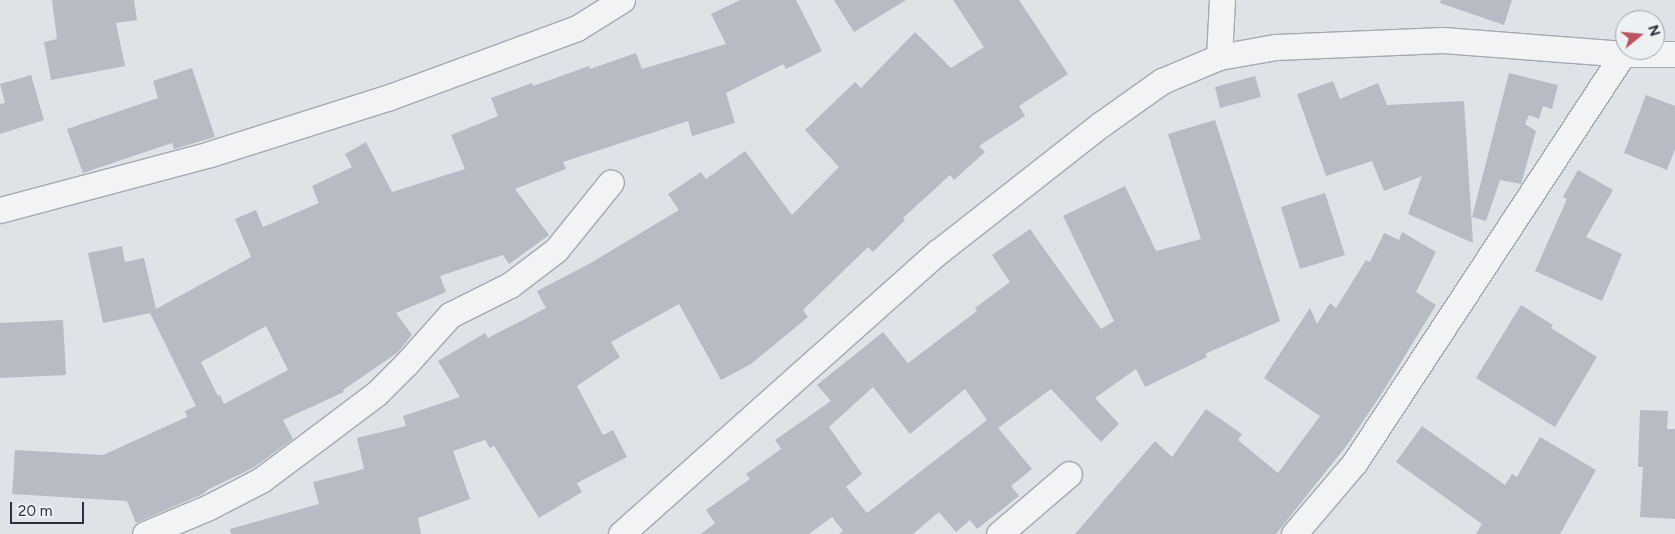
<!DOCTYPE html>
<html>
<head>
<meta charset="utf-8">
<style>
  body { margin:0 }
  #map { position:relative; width:1675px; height:534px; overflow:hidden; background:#dfe2e7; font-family:Figtree,sans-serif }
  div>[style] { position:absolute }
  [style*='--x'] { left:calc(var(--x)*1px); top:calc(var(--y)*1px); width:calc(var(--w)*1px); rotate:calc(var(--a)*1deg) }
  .building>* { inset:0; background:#b7bbc3 }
  .roads { filter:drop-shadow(1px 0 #a5a9b0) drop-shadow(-1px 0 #a5a9b0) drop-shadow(0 1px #a5a9b0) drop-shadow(0 -1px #a5a9b0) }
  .street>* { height:25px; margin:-12.5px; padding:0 12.5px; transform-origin:12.5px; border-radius:12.5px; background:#f1f3f5 }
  span { translate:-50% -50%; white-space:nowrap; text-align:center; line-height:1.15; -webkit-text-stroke:4.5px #eef1f4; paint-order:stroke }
  .north { position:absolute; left:1615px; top:10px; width:50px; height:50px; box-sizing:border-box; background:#eef1f4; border:1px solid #a0a4aa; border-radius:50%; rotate:73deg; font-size:14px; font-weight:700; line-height:20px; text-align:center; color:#2a303c }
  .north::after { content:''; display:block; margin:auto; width:18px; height:22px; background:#be525f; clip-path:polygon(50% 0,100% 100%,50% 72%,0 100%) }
  .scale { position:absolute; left:10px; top:502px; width:74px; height:22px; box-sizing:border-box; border:2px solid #2a303c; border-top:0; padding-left:6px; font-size:15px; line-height:18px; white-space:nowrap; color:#2a303c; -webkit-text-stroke:4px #eef1f4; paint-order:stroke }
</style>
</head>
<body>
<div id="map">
  <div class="building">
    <i style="clip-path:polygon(52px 0,134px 0,137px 20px,116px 23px,125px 66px,51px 80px,44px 42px,57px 39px)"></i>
    <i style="clip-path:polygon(evenodd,740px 0,796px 0,822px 51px,786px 69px,783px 64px,726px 93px,735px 123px,692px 136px,688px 121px,563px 162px,566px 169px,515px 189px,549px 235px,509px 264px,503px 255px,440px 276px,446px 292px,396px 313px,412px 335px,397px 353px,343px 390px,344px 392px,283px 420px,293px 439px,253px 468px,209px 489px,203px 494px,136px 523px,127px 501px,12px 494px,15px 450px,103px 455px,187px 417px,185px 411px,196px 406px,150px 313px,103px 323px,88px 253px,122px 246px,125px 262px,144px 258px,156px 309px,251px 257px,235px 219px,256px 210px,263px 227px,319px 203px,312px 186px,352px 167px,345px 154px,366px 142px,392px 192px,465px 169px,451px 135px,498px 116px,491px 98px,532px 83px,533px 86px,589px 66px,590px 69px,636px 53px,642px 69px,726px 44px,711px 14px,740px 0,266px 326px,288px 370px,224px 404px,220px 395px,218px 396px,201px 362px,266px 326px)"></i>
    <i style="clip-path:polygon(834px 0,906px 0,854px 32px)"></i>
    <i style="clip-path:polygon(953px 0,1019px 0,1068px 74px,1019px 106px,1025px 116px,979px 146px,985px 152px,954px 180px,950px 175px,903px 218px,905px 220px,873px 252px,868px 247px,803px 310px,808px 317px,751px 364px,721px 380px,679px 304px,611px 342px,620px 357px,577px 386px,603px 435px,613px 430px,627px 457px,577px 483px,582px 492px,539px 518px,494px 446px,490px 448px,485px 440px,453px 451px,470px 499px,418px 518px,421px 534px,231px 534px,230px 529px,319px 504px,313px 482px,364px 469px,357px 438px,406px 426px,403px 416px,460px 397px,438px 361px,485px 333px,488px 338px,546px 308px,537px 291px,589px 264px,679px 210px,668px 194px,701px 172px,706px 179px,745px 151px,792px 215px,839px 167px,805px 130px,855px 82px,861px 88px,915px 32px,951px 68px,984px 47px)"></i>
    <i style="clip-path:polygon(1441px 0,1512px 0,1504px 25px,1440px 3px)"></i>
    <i style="clip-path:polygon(192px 68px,215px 137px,174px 149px,172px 143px,83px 173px,67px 129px,158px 98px,153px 81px)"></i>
    <i style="clip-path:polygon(1509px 73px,1558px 85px,1552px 109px,1543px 106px,1539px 119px,1529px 115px,1525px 124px,1536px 131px,1521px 184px,1500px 180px,1486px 221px,1472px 217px)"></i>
    <i style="clip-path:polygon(31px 75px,44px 120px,0 134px,0 104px,5px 103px,0 84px)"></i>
    <i style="clip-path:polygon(1255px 76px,1261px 97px,1220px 108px,1215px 87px)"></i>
    <i style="clip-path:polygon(1333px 81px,1340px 99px,1378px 83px,1387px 105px,1464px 101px,1473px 243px,1408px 214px,1422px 176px,1384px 191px,1372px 161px,1326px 176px,1297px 94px)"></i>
    <i style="clip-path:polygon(1646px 95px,1675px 106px,1675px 149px,1667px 170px,1624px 153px)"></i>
    <i style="clip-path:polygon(evenodd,1215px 120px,1280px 321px,1205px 354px,1207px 357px,1145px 387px,1136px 369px,1095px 398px,1119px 424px,1101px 442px,1051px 389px,998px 428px,1032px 469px,1011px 486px,1019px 496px,977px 529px,970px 520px,956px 532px,939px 512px,913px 534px,839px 534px,843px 531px,832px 517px,809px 534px,701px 534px,715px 523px,706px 510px,750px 479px,746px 474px,781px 449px,775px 440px,831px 401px,817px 385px,883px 332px,908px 363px,977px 311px,975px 308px,1010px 282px,992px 255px,1030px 229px,1101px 329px,1114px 321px,1063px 216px,1125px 186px,1156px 251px,1201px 239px,1168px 134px,1215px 120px,873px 387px,910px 434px,965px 389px,987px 420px,867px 513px,846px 487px,862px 474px,829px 427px,873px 387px)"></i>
    <i style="clip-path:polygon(1578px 170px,1613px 190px,1586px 237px,1622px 254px,1602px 301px,1535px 271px,1567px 199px,1563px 197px)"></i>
    <i style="clip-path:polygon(1325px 193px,1345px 255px,1300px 269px,1281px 207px)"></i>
    <i style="clip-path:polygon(1402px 232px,1436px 252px,1416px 292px,1436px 305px,1384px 390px,1347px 445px,1276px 534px,1075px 534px,1155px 441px,1172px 457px,1206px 409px,1242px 434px,1238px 440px,1278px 473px,1320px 416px,1264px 378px,1310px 308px,1317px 324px,1330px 303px,1336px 308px,1366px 260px,1370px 262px,1384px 233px,1399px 240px)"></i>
    <i style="clip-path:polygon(1521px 305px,1553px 325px,1551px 328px,1597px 357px,1555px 427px,1476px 378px)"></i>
    <i style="clip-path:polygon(63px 320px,66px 375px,0 378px,0 323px)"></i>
    <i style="clip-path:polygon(1640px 410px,1668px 411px,1667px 429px,1675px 429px,1675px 519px,1640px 517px,1643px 467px,1638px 467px)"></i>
    <i style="clip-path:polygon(1422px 426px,1505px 485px,1512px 474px,1517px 477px,1540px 437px,1596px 470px,1560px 534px,1476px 534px,1482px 524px,1396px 462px)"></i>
  </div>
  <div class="roads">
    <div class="street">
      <i style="--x:1219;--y:57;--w:57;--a:-87"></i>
      <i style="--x:0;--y:210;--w:217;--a:-14.9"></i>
      <i style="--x:210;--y:154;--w:186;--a:-17.6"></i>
      <i style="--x:387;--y:98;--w:202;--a:-20.2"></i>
      <i style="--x:577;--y:28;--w:53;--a:-31.9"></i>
      <i style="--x:145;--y:534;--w:69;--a:-22.9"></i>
      <i style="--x:209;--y:507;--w:59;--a:-27.4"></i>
      <i style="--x:261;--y:480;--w:69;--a:-36.7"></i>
      <i style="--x:316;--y:439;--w:76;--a:-37"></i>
      <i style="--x:377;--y:393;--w:41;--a:-45"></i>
      <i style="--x:406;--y:364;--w:66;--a:-48.1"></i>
      <i style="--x:450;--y:315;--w:67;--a:-26.6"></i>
      <i style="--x:510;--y:285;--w:58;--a:-37.3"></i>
      <i style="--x:556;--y:250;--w:87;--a:-51"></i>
      <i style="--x:621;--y:534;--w:424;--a:-41.7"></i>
      <i style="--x:938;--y:252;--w:206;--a:-38.1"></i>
      <i style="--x:1100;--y:125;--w:76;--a:-35.4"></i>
      <i style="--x:1162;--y:81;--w:62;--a:-22.8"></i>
      <i style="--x:1219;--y:57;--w:58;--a:-10"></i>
      <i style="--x:1276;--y:47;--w:167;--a:-2.4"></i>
      <i style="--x:1443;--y:40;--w:181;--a:4.4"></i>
      <i style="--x:1623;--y:54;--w:52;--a:0"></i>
      <i style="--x:999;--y:534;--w:92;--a:-40.6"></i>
      <i style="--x:1294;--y:534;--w:94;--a:-49.7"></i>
      <i style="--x:1355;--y:462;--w:488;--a:-56.7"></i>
    </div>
  </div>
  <div class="north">N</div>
  <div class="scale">20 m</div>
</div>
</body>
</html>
